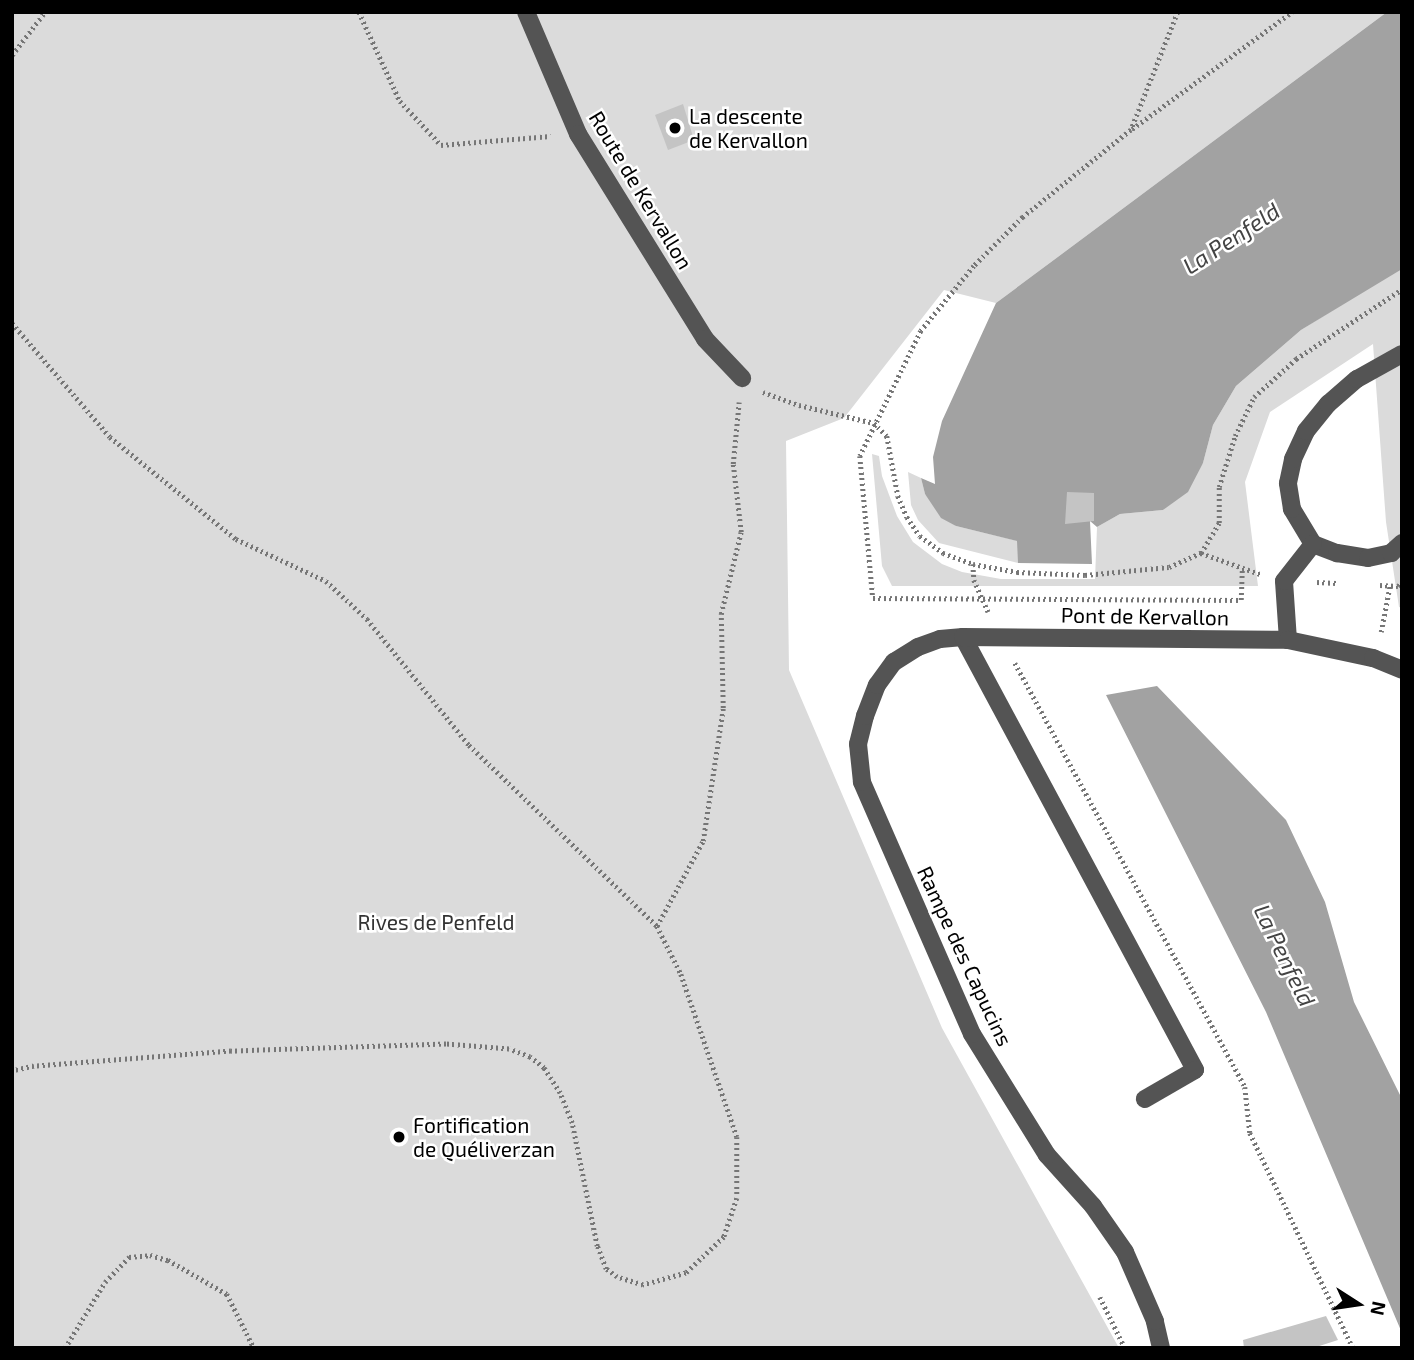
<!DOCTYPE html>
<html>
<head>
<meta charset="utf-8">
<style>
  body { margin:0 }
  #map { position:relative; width:1414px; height:1360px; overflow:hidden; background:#fff; font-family:"Exo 2",sans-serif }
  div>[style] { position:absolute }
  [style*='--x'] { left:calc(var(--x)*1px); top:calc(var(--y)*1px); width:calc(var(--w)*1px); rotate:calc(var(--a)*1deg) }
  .green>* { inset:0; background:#dbdbdb }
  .water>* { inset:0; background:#a2a2a2 }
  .building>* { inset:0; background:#c4c4c4 }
  .path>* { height:4.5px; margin-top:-2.25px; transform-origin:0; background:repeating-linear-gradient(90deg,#767676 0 2px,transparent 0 5.5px) }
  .minor>* { height:18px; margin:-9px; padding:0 9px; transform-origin:9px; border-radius:9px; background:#545454 }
  .dots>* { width:19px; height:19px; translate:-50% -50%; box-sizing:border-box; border:4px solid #fff; border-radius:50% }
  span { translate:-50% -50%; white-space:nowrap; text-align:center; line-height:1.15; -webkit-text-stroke:5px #fff; paint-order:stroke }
  .poi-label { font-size:21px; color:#000 }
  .left { translate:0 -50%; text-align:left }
  .street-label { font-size:21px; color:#000 }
  .park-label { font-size:21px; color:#323232 }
  .water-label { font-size:23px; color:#434343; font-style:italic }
  .frame { position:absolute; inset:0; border:14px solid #000; pointer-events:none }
  .north { position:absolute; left:1323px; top:1269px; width:70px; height:70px; -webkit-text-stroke:5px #fff; paint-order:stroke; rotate:102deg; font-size:19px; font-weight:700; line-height:28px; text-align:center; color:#000 }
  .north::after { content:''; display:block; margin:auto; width:24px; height:32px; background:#000; clip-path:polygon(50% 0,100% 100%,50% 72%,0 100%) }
</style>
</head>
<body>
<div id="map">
  <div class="green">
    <i style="clip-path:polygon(12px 12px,1387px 12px,996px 303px,944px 290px,844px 418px,786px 441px,789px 670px,942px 1028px,1119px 1348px,12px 1348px)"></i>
    <i style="clip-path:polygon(1402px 267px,1402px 608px,1399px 607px,1386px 522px,1373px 344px,1270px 412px,1245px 482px,1258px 586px,892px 586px,882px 566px,872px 454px,879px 456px,882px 476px,897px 516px,913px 542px,942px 564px,962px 572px,1001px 579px,1095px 579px,1097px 527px,1120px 514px,1163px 510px,1203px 463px,1213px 425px,1236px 386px,1301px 330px)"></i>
    <i style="clip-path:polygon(908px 472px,921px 478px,925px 494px,956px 526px,1018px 541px,1018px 563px,939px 543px,918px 520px,911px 505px)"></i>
  </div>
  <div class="water">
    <i style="clip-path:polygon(1387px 12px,1402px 12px,1402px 269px,1301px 330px,1236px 386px,1213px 425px,1203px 463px,1188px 492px,1163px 510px,1120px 514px,1097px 527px,1090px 521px,1092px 564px,1018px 563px,1017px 541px,956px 526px,941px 518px,925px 494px,921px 478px,935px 484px,933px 457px,942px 421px,996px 303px)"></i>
    <i style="clip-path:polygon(1157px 686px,1286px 820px,1325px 902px,1354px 1002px,1402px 1099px,1402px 1333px,1266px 1012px,1106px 695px)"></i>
  </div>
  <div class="building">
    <i style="clip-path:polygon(683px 104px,694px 140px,668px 150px,655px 115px)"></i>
    <i style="clip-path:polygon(1067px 492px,1094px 493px,1094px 521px,1065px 524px)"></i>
    <i style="clip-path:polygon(1326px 1316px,1338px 1340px,1313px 1348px,1244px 1348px,1243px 1340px)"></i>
  </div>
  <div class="path">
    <i style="--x:359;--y:12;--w:98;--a:65.3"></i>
    <i style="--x:400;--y:101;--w:60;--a:47"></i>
    <i style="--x:441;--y:145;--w:110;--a:-4.7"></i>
    <i style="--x:1178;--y:12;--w:127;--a:111.7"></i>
    <i style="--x:1131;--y:130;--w:139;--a:141.1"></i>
    <i style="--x:1023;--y:217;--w:69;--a:135"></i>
    <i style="--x:974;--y:266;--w:84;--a:129.2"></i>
    <i style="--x:921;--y:331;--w:139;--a:116"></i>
    <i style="--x:860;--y:456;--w:143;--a:84.8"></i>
    <i style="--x:873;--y:598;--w:368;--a:0.3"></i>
    <i style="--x:1241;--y:600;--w:31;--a:-88"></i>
    <i style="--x:12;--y:55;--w:54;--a:-52.5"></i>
    <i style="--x:1132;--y:129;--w:198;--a:-36.2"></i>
    <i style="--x:12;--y:323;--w:150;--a:49.3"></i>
    <i style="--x:110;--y:437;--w:162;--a:39"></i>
    <i style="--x:236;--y:539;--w:99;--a:25"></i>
    <i style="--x:326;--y:581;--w:56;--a:42.8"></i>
    <i style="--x:367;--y:619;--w:162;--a:51"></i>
    <i style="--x:469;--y:745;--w:261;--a:43.9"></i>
    <i style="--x:657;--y:926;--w:54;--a:63.4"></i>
    <i style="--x:681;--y:974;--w:172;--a:71"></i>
    <i style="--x:737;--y:1137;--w:61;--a:90"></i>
    <i style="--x:737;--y:1198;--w:41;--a:108.4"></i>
    <i style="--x:724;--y:1237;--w:52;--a:136.5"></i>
    <i style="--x:686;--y:1273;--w:45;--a:164.4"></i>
    <i style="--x:643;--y:1285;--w:27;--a:-163"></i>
    <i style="--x:617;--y:1277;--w:14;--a:-144"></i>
    <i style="--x:606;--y:1269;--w:25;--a:-111"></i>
    <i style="--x:597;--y:1246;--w:126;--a:-101.5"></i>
    <i style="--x:572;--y:1123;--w:32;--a:-112"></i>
    <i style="--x:560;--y:1093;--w:30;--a:-123"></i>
    <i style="--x:544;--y:1068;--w:18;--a:-142"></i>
    <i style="--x:530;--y:1057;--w:22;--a:-159"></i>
    <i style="--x:509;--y:1049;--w:63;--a:-175.5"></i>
    <i style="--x:446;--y:1044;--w:215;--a:178.1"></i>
    <i style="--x:231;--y:1051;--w:198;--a:175.6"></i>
    <i style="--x:34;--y:1066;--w:23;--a:167"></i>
    <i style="--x:763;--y:392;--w:38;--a:20"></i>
    <i style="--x:799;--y:405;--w:77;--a:13.5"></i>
    <i style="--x:874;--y:423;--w:18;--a:45"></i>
    <i style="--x:887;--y:436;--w:61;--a:79.6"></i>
    <i style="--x:898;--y:496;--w:23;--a:67"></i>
    <i style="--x:907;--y:517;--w:23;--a:56"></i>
    <i style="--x:920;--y:536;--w:29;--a:36"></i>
    <i style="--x:943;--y:553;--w:32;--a:20"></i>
    <i style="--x:973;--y:564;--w:45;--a:10.3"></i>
    <i style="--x:1017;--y:572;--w:68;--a:2.5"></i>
    <i style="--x:1085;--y:575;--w:84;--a:-5.4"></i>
    <i style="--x:1169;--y:567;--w:35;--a:-24"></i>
    <i style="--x:1201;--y:553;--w:35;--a:-59"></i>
    <i style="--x:1219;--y:523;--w:36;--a:-90"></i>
    <i style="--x:1219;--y:487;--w:53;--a:-72.6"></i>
    <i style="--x:1235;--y:436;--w:43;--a:-64"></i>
    <i style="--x:1254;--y:397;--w:57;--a:-42.1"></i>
    <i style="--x:1296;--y:359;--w:127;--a:-33.4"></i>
    <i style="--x:1201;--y:553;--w:63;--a:19.6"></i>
    <i style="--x:973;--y:564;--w:16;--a:86"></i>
    <i style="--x:974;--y:580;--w:35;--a:66"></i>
    <i style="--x:1317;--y:582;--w:19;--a:3"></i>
    <i style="--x:1380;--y:585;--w:18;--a:3"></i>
    <i style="--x:1398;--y:586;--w:6;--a:-45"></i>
    <i style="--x:1381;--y:632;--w:48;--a:-79.2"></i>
    <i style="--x:1015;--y:663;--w:482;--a:61.5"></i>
    <i style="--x:1245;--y:1087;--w:46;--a:83.8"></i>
    <i style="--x:1250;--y:1133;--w:238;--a:64.4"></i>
    <i style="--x:657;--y:926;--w:97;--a:-61.6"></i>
    <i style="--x:703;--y:841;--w:134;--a:-81.4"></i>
    <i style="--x:723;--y:708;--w:94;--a:-91.2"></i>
    <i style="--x:721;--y:614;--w:84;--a:-76.3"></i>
    <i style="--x:741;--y:532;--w:68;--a:-96.7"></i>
    <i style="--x:733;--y:464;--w:62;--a:-84.5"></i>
    <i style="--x:1100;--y:1297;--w:57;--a:63.9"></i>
    <i style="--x:65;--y:1348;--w:77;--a:-58.8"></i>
    <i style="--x:105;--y:1282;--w:35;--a:-46"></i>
    <i style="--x:129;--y:1257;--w:21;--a:-5"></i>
    <i style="--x:150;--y:1255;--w:19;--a:16"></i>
    <i style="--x:168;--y:1260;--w:68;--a:30"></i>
    <i style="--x:227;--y:1294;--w:60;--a:63.4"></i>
  </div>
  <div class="minor">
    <i style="--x:526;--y:12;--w:133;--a:66.9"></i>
    <i style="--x:578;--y:134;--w:241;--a:58.2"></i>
    <i style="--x:705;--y:339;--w:54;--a:46.5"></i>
    <i style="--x:1313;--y:544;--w:41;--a:-121"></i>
    <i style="--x:1292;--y:509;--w:26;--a:-99"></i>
    <i style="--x:1288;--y:483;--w:25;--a:-78"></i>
    <i style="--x:1293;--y:459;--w:31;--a:-65"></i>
    <i style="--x:1306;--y:431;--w:35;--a:-51"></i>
    <i style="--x:1328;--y:404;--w:38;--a:-41"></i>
    <i style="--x:1357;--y:379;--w:51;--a:-29.1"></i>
    <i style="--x:1313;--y:544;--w:26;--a:21"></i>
    <i style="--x:1337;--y:553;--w:31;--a:9"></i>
    <i style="--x:1368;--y:558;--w:24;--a:-12"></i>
    <i style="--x:1391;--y:553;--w:15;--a:-42"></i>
    <i style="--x:963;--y:637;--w:491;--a:61.8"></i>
    <i style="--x:1195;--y:1070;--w:58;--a:149.9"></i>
    <i style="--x:1288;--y:640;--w:59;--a:-93.9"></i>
    <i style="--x:1284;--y:581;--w:47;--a:-51.9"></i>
    <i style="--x:1161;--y:1348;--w:28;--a:-103"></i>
    <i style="--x:1155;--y:1321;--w:75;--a:-113.5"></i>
    <i style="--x:1125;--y:1252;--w:56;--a:-124.8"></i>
    <i style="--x:1093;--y:1206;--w:69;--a:-132"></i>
    <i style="--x:1047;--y:1155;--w:142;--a:-121.8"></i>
    <i style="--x:972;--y:1034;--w:275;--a:-113.6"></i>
    <i style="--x:862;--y:782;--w:38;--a:-96"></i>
    <i style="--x:858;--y:744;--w:29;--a:-76"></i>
    <i style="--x:865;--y:716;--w:33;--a:-69"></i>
    <i style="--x:877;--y:685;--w:29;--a:-54"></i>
    <i style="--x:894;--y:662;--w:28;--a:-32"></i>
    <i style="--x:918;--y:647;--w:23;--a:-20"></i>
    <i style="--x:940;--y:639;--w:23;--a:-5"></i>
    <i style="--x:963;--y:637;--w:325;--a:0.5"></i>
    <i style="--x:1288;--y:640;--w:87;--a:12"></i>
    <i style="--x:1373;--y:658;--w:31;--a:22"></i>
  </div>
  <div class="dots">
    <i style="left:675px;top:128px;background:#000"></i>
    <i style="left:399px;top:1137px;background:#000"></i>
  </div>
  <div class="poi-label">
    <span class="left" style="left:689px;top:128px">La descente<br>de Kervallon</span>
    <span class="left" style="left:413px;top:1137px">Fortification<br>de Quéliverzan</span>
  </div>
  <div class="street-label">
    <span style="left:641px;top:190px;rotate:59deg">Route de Kervallon</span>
    <span style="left:1145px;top:616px;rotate:1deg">Pont de Kervallon</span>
    <span style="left:965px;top:956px;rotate:65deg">Rampe des Capucins</span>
  </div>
  <div class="park-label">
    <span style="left:436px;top:922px">Rives de Penfeld</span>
  </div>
  <div class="water-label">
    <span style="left:1231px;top:238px;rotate:-33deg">La Penfeld</span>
    <span style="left:1285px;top:955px;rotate:64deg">La Penfeld</span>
  </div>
  <div class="frame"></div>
  <div class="north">N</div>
</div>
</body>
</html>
